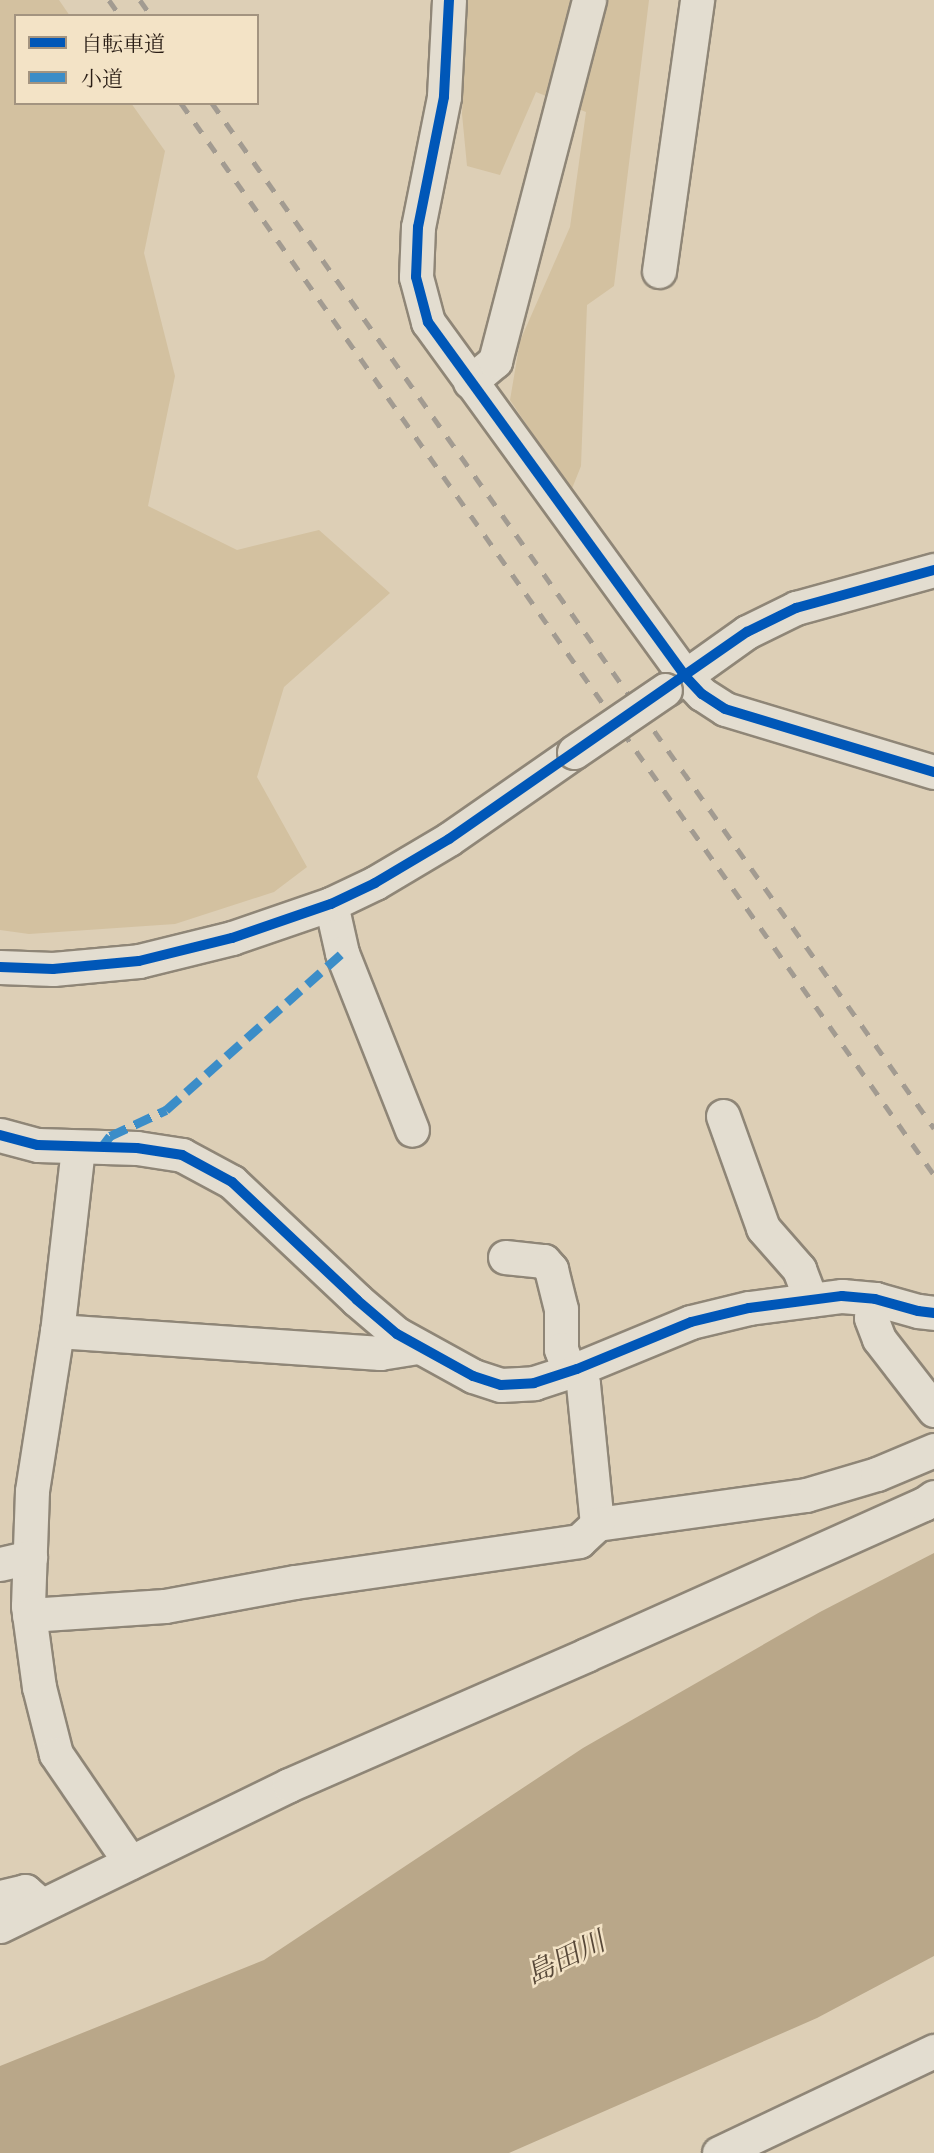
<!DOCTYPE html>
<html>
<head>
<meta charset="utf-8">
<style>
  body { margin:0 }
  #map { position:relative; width:934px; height:2153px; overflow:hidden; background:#ddcfb6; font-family:"Libre Bodoni","Noto Serif JP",serif }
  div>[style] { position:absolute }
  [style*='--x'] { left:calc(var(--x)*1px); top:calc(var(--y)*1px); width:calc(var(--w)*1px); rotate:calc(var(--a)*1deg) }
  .green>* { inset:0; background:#d3c1a0 }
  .water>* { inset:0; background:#b9a789 }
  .roads { filter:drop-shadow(2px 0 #8f8677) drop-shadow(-2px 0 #8f8677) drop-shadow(0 2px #8f8677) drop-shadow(0 -2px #8f8677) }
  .minor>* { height:33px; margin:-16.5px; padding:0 16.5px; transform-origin:16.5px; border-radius:16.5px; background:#e3ddd0 }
  .rail>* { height:5px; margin-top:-2.5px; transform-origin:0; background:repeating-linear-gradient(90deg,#a29b91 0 12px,transparent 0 24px) }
  .bridges { filter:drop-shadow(2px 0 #8f8677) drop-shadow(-2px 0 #8f8677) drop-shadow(0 2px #8f8677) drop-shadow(0 -2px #8f8677) }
  .minor-bridge>* { height:33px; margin:-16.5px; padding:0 16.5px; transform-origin:16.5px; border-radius:16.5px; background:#e3ddd0 }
  .quiet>* { height:9px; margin-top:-4.5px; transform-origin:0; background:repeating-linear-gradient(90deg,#3b8dc8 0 18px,transparent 0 27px) }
  .cycleway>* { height:10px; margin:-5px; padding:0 5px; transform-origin:5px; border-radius:5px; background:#0057b8 }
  span { translate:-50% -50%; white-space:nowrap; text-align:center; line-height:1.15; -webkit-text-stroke:5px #f3e3c6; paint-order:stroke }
  .water-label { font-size:28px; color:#574838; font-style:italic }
  .legend { position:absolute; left:14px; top:14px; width:245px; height:91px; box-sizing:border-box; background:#f3e3c6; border:2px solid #a39480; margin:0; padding:9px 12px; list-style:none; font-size:21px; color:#2a1e16 }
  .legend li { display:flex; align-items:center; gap:14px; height:35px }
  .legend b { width:35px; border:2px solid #a39480 }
</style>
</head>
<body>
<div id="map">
  <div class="green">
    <i style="clip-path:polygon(0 0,59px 0,70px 16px,16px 16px,16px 103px,131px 103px,165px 151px,144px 253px,175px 376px,148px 506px,237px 550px,319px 530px,390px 593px,284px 687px,257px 777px,307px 867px,274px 892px,175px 924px,29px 934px,0 930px)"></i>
    <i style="clip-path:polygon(468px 0,649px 0,614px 286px,587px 305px,581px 466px,571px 491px,510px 400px,520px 341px,570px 227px,586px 112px,536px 92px,500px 175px,467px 166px,462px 114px)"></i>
  </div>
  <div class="water">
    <i style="clip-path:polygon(934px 1553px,934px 1956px,817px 2018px,509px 2153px,0 2153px,0 2066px,264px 1960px,583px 1748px,820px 1612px)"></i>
  </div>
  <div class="roads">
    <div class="minor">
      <i style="--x:449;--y:0;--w:97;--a:93"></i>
      <i style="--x:444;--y:97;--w:133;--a:101.3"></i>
      <i style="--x:418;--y:227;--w:50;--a:92.3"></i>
      <i style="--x:416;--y:277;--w:47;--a:75.1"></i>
      <i style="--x:428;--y:322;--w:436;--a:54"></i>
      <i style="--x:684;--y:675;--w:26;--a:47"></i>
      <i style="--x:702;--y:694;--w:27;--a:33"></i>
      <i style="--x:725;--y:709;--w:218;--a:16.8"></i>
      <i style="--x:659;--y:271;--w:274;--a:-82"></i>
      <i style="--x:470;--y:382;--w:33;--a:-40"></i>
      <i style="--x:495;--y:361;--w:373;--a:-75.4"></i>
      <i style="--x:667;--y:689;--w:98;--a:-35.5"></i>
      <i style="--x:747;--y:632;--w:55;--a:-26.1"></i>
      <i style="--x:796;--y:608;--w:143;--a:-15.4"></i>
      <i style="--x:331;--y:904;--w:50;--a:77.3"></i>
      <i style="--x:342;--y:953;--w:190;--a:68.4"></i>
      <i style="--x:0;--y:967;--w:53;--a:2.2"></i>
      <i style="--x:53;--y:969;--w:86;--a:-5.3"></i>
      <i style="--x:139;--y:961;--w:96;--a:-13.9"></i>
      <i style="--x:232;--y:938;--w:105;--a:-19"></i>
      <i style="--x:331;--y:904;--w:49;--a:-25.5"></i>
      <i style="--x:375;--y:883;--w:86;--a:-30.7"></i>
      <i style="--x:449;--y:839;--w:152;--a:-34.8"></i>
      <i style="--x:723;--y:1116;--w:119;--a:70.3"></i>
      <i style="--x:763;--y:1228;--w:55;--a:48.7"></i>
      <i style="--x:799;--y:1269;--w:33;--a:69"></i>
      <i style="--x:0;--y:1135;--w:39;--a:15"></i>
      <i style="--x:38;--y:1145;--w:99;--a:1.7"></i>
      <i style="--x:137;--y:1148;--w:46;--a:8.8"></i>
      <i style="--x:182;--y:1155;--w:57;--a:28.4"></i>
      <i style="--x:232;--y:1182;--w:172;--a:43.3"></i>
      <i style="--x:357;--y:1300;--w:52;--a:40.4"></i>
      <i style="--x:397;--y:1334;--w:87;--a:28.9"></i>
      <i style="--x:473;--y:1376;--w:29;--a:18"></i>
      <i style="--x:501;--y:1385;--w:33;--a:-3"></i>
      <i style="--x:534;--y:1383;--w:45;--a:-18"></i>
      <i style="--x:577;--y:1369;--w:123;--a:-22.4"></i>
      <i style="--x:691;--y:1322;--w:60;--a:-13.6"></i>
      <i style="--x:749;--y:1308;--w:94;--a:-7.4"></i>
      <i style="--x:842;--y:1296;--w:33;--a:5"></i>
      <i style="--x:875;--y:1299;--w:45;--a:15.6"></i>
      <i style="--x:918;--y:1311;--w:16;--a:7"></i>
      <i style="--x:78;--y:1148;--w:184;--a:96.5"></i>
      <i style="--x:57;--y:1331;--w:162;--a:98.9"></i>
      <i style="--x:32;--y:1491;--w:115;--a:92"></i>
      <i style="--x:28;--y:1606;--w:82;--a:82.3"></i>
      <i style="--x:39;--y:1687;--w:69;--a:75.8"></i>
      <i style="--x:56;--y:1754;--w:131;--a:55.6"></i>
      <i style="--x:505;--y:1257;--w:39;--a:6"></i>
      <i style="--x:544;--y:1261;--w:11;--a:49"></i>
      <i style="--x:551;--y:1269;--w:41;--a:76"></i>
      <i style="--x:561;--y:1309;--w:40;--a:90"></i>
      <i style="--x:561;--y:1349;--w:23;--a:70"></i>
      <i style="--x:875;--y:1299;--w:19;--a:102"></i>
      <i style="--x:871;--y:1318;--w:22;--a:69"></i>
      <i style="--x:879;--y:1339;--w:90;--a:52.2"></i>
      <i style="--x:57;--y:1331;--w:324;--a:3.9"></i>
      <i style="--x:380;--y:1353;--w:38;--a:-9"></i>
      <i style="--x:577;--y:1369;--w:16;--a:68"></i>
      <i style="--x:583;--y:1384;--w:141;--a:84.3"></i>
      <i style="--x:597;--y:1524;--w:211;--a:-7.9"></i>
      <i style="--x:806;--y:1495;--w:74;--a:-16.5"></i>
      <i style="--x:877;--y:1474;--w:62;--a:-22.8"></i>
      <i style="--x:0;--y:1564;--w:31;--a:-13"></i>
      <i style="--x:29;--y:1615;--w:136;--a:-3.8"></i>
      <i style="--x:165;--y:1606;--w:132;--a:-10.5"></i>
      <i style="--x:295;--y:1582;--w:287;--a:-8.2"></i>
      <i style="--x:579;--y:1541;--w:25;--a:-43"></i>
      <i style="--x:0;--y:1897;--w:26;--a:-13"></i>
      <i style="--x:25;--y:1891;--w:21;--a:41"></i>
      <i style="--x:0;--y:1926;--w:322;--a:-26"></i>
      <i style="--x:289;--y:1785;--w:324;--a:-23.6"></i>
      <i style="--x:586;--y:1655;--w:370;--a:-24.1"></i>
      <i style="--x:924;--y:1504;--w:12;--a:-35"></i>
      <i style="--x:719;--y:2153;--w:238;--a:-25.4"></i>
    </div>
  </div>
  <div class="rail">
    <i style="--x:109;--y:0;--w:19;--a:55"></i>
    <i style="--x:140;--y:0;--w:19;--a:55"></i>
    <i style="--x:181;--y:103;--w:1310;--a:54.91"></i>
    <i style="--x:212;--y:103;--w:1254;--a:54.84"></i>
  </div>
  <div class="bridges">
    <div class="minor-bridge">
      <i style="--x:574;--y:752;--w:110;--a:-34.3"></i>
    </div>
  </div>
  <div class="quiet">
    <i style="--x:101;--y:1148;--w:15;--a:-53"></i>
    <i style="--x:110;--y:1136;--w:62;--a:-24.9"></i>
    <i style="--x:166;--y:1110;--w:236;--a:-41.7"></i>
  </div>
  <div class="cycleway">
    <i style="--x:449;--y:0;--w:97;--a:93"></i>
    <i style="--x:444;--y:97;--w:133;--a:101.3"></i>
    <i style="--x:418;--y:227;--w:50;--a:92.3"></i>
    <i style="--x:416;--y:277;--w:47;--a:75.1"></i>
    <i style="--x:428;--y:322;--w:436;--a:54"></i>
    <i style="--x:684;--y:675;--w:26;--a:47"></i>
    <i style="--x:702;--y:694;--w:27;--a:33"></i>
    <i style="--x:725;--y:709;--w:218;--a:16.8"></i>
    <i style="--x:0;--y:967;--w:53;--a:2.2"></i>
    <i style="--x:53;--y:969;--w:86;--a:-5.3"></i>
    <i style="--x:139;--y:961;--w:96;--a:-13.9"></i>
    <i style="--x:232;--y:938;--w:105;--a:-19"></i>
    <i style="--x:331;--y:904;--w:49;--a:-25.5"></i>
    <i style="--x:375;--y:883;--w:86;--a:-30.7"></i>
    <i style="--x:449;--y:839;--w:363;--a:-34.8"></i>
    <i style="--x:747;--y:632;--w:55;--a:-26.1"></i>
    <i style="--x:796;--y:608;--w:143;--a:-15.4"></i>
    <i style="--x:0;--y:1135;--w:39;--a:15"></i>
    <i style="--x:38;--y:1145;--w:99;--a:1.7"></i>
    <i style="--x:137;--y:1148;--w:46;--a:8.8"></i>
    <i style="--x:182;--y:1155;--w:57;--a:28.4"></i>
    <i style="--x:232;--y:1182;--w:172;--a:43.3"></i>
    <i style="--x:357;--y:1300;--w:52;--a:40.4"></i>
    <i style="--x:397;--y:1334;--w:87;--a:28.9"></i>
    <i style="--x:473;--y:1376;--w:29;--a:18"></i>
    <i style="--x:501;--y:1385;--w:33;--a:-3"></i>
    <i style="--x:534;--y:1383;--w:45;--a:-18"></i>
    <i style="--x:577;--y:1369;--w:123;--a:-22.4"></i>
    <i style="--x:691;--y:1322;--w:60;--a:-13.6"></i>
    <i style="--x:749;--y:1308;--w:94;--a:-7.4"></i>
    <i style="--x:842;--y:1296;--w:33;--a:5"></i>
    <i style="--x:875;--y:1299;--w:45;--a:15.6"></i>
    <i style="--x:918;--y:1311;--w:16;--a:7"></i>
  </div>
  <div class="water-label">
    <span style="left:566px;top:1959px;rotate:-26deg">島田川</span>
  </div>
  <ul class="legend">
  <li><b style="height:9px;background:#0057b8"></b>自転車道</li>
  <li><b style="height:9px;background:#3b8dc8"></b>小道</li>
  </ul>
</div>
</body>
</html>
